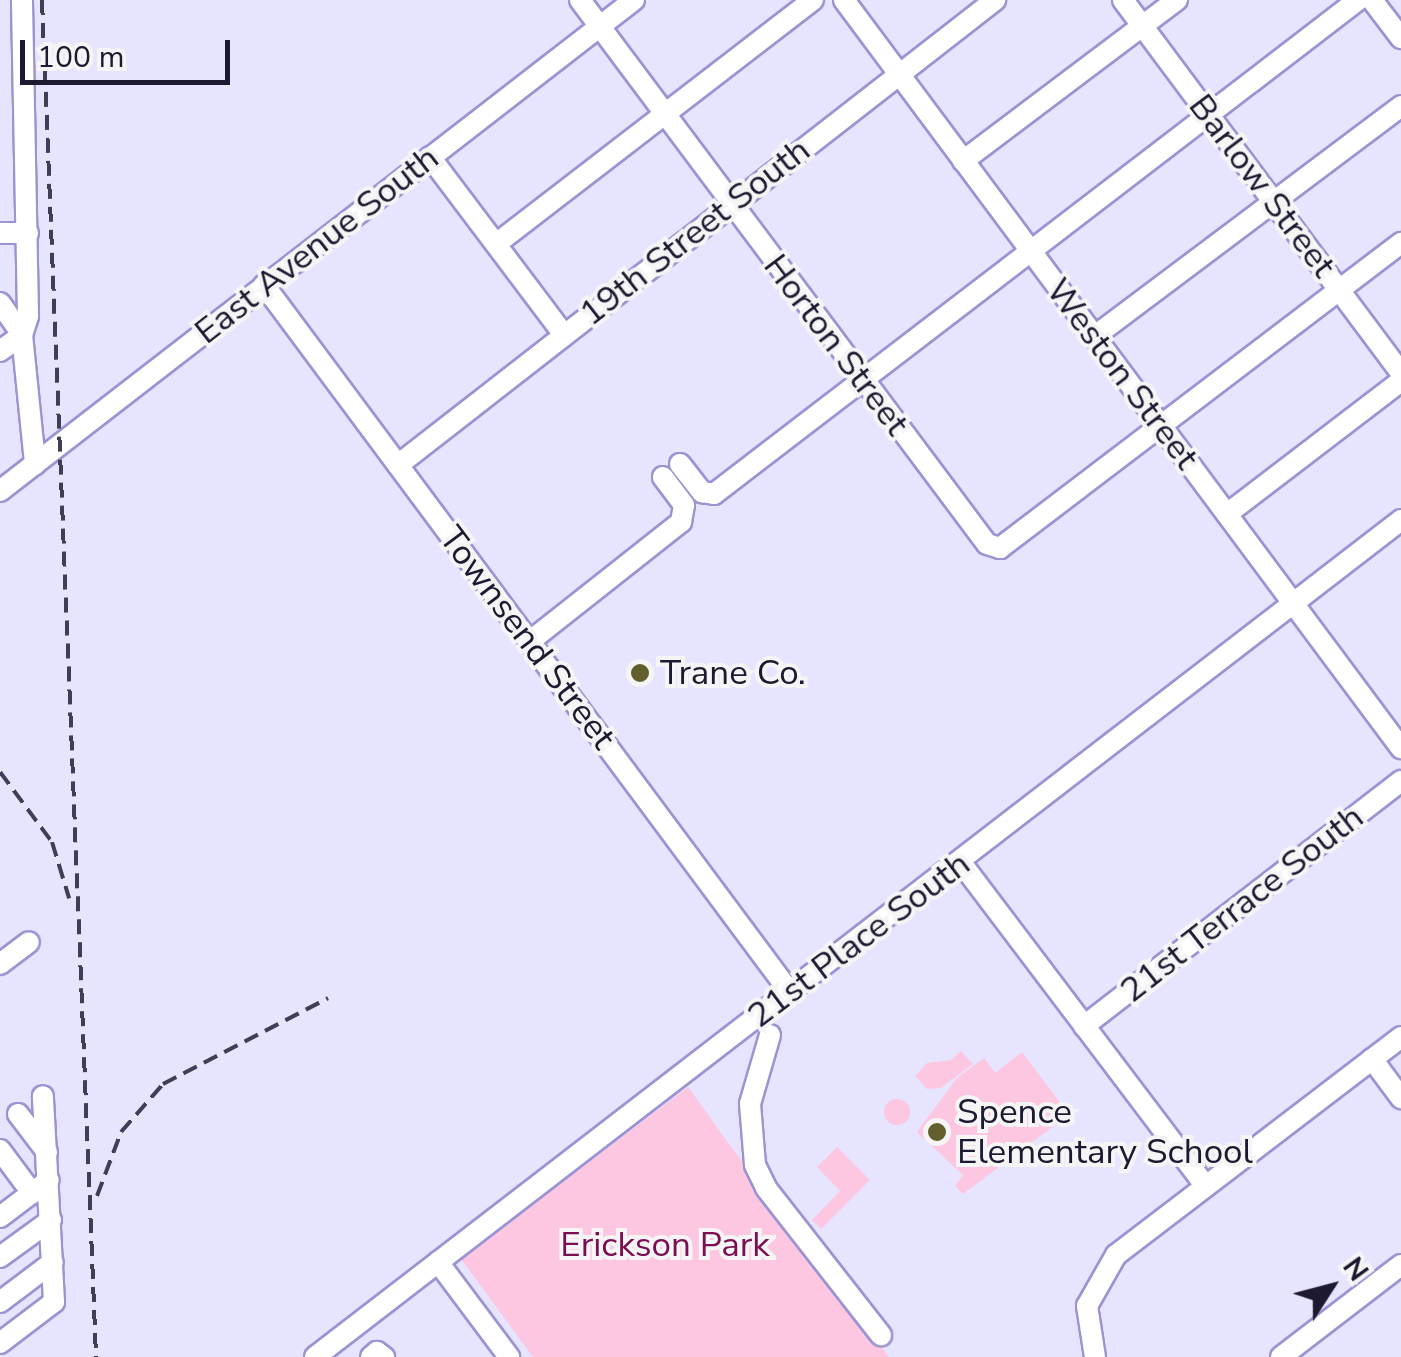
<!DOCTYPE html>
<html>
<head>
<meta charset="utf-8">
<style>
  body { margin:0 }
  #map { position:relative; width:1401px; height:1357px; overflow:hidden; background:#e6e4ff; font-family:"Nunito Sans",sans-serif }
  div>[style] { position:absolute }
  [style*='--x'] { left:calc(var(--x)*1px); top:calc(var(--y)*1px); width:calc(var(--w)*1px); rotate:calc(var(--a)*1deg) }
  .green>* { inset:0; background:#fdc7e1 }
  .round { border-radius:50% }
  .roads { filter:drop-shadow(2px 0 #9b94d2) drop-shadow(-2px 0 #9b94d2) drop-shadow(0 2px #9b94d2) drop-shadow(0 -2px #9b94d2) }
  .minor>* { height:20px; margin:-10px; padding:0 10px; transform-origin:10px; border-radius:10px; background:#fff }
  .rail>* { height:4px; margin-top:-2px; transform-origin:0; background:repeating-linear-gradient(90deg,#403e55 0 15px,transparent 0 23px) }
  .dots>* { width:28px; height:28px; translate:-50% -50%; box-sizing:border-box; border:5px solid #f5f5f5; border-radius:50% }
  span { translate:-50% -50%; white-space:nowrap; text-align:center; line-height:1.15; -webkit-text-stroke:8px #f5f5f5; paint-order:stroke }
  .street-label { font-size:35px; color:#1c1930 }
  .poi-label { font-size:35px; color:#1c1930 }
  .left { translate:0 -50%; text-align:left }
  .park-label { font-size:35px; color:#7b0d53 }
  .north { position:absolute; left:1281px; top:1237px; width:100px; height:100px; -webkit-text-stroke:8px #f5f5f5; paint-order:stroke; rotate:54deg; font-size:28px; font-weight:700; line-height:40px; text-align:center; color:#1c1930 }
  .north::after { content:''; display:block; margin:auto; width:35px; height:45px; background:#1c1930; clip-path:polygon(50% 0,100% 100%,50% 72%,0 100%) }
  .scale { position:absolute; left:20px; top:40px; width:210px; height:45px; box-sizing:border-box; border:5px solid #1c1930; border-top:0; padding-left:12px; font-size:30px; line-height:35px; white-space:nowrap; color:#1c1930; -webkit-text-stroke:8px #f5f5f5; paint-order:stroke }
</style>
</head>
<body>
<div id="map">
  <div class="green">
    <i style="clip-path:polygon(961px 1051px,973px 1064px,941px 1088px,927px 1089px,915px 1076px,927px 1063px,951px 1060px)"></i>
    <i style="clip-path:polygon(1022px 1052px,1065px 1109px,1059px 1122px,963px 1194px,955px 1186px,963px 1175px,917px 1132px,957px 1078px,984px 1058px,995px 1073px)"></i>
    <i style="clip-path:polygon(688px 1087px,761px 1188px,889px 1357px,533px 1357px,461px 1259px)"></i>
    <i class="round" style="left:884px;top:1099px;width:26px;height:26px"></i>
    <i style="clip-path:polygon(837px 1147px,870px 1180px,821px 1229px,812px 1220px,840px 1191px,817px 1167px)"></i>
  </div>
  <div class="roads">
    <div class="minor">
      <i style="--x:580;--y:0;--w:679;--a:53.2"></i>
      <i style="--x:987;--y:544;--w:14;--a:17"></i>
      <i style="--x:1000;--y:548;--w:504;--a:-37.26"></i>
      <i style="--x:844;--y:0;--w:933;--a:53.33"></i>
      <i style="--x:1123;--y:0;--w:465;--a:53.3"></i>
      <i style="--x:1372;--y:0;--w:48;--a:52.7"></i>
      <i style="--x:430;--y:157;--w:223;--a:53"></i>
      <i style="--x:963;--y:161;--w:268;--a:-37"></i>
      <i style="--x:0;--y:233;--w:28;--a:0"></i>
      <i style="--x:496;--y:244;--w:400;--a:-37.6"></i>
      <i style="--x:264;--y:285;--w:880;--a:53.36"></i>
      <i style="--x:0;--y:303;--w:39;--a:55"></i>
      <i style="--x:22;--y:335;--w:130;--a:84.2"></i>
      <i style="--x:1095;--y:336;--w:383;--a:-36.9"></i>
      <i style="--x:0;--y:351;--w:27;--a:-36"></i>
      <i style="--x:22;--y:335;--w:20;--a:-72"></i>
      <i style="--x:28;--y:316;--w:316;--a:-91.1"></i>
      <i style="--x:680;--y:464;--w:36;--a:52"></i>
      <i style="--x:702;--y:492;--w:12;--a:9"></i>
      <i style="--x:714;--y:494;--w:812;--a:-37.49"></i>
      <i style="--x:398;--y:465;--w:757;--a:-37.91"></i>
      <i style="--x:0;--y:491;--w:802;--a:-37.76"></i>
      <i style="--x:1227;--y:514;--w:219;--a:-37.4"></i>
      <i style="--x:529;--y:642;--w:194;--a:-38.3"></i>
      <i style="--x:681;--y:522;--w:17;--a:-80"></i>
      <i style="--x:684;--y:505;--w:35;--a:-127"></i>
      <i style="--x:962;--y:864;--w:401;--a:52.9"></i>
      <i style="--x:0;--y:964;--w:36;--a:-37"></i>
      <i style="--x:1084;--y:1026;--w:401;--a:-37.7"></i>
      <i style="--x:770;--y:1035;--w:72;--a:106.2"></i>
      <i style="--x:750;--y:1104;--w:61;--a:85.3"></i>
      <i style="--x:755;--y:1165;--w:25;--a:64"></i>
      <i style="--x:766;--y:1188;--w:187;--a:52"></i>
      <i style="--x:1372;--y:1059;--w:49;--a:53.4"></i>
      <i style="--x:18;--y:1114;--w:48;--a:52.7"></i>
      <i style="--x:0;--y:1150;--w:54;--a:53.3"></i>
      <i style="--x:0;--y:1217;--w:61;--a:-37.1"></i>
      <i style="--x:0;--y:1257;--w:63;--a:-36"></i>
      <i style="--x:438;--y:1262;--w:119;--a:53.2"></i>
      <i style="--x:0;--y:1302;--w:66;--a:-37"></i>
      <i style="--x:0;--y:1343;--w:68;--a:-37.2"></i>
      <i style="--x:54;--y:1302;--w:206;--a:-93.1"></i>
      <i style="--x:315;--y:1357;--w:1371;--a:-37.62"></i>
      <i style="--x:371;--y:1357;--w:8;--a:-40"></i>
      <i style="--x:377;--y:1352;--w:9;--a:36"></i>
      <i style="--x:1095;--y:1357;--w:52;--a:-98.9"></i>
      <i style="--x:1087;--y:1306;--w:59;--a:-60.4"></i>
      <i style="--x:1116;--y:1255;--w:359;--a:-37.4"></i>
      <i style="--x:1281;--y:1357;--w:151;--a:-37.5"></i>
    </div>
  </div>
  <div class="rail">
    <i style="--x:42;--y:0;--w:1358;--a:87.72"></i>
    <i style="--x:0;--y:772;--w:87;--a:53.4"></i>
    <i style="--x:52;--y:842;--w:59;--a:73.1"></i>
    <i style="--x:97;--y:1196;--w:68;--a:-69.4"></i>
    <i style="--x:121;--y:1132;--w:64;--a:-48.8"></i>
    <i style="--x:163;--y:1084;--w:186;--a:-27.5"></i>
  </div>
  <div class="dots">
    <i style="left:640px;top:673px;background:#61602d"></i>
    <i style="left:937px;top:1132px;background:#61602d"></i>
  </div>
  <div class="street-label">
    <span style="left:1262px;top:186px;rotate:53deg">Barlow Street</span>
    <span style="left:695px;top:232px;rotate:-38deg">19th Street South</span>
    <span style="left:317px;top:245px;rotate:-38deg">East Avenue South</span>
    <span style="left:836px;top:345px;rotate:53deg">Horton Street</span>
    <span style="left:1122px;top:374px;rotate:53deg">Weston Street</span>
    <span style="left:527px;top:638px;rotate:53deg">Townsend Street</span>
    <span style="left:1242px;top:904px;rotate:-38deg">21st Terrace South</span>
    <span style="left:859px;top:940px;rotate:-37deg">21st Place South</span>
  </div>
  <div class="poi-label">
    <span class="left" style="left:660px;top:673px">Trane Co.</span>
    <span class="left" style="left:957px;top:1132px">Spence<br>Elementary School</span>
  </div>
  <div class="park-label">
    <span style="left:665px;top:1245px">Erickson Park</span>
  </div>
  <div class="north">N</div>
  <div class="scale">100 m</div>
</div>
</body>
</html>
